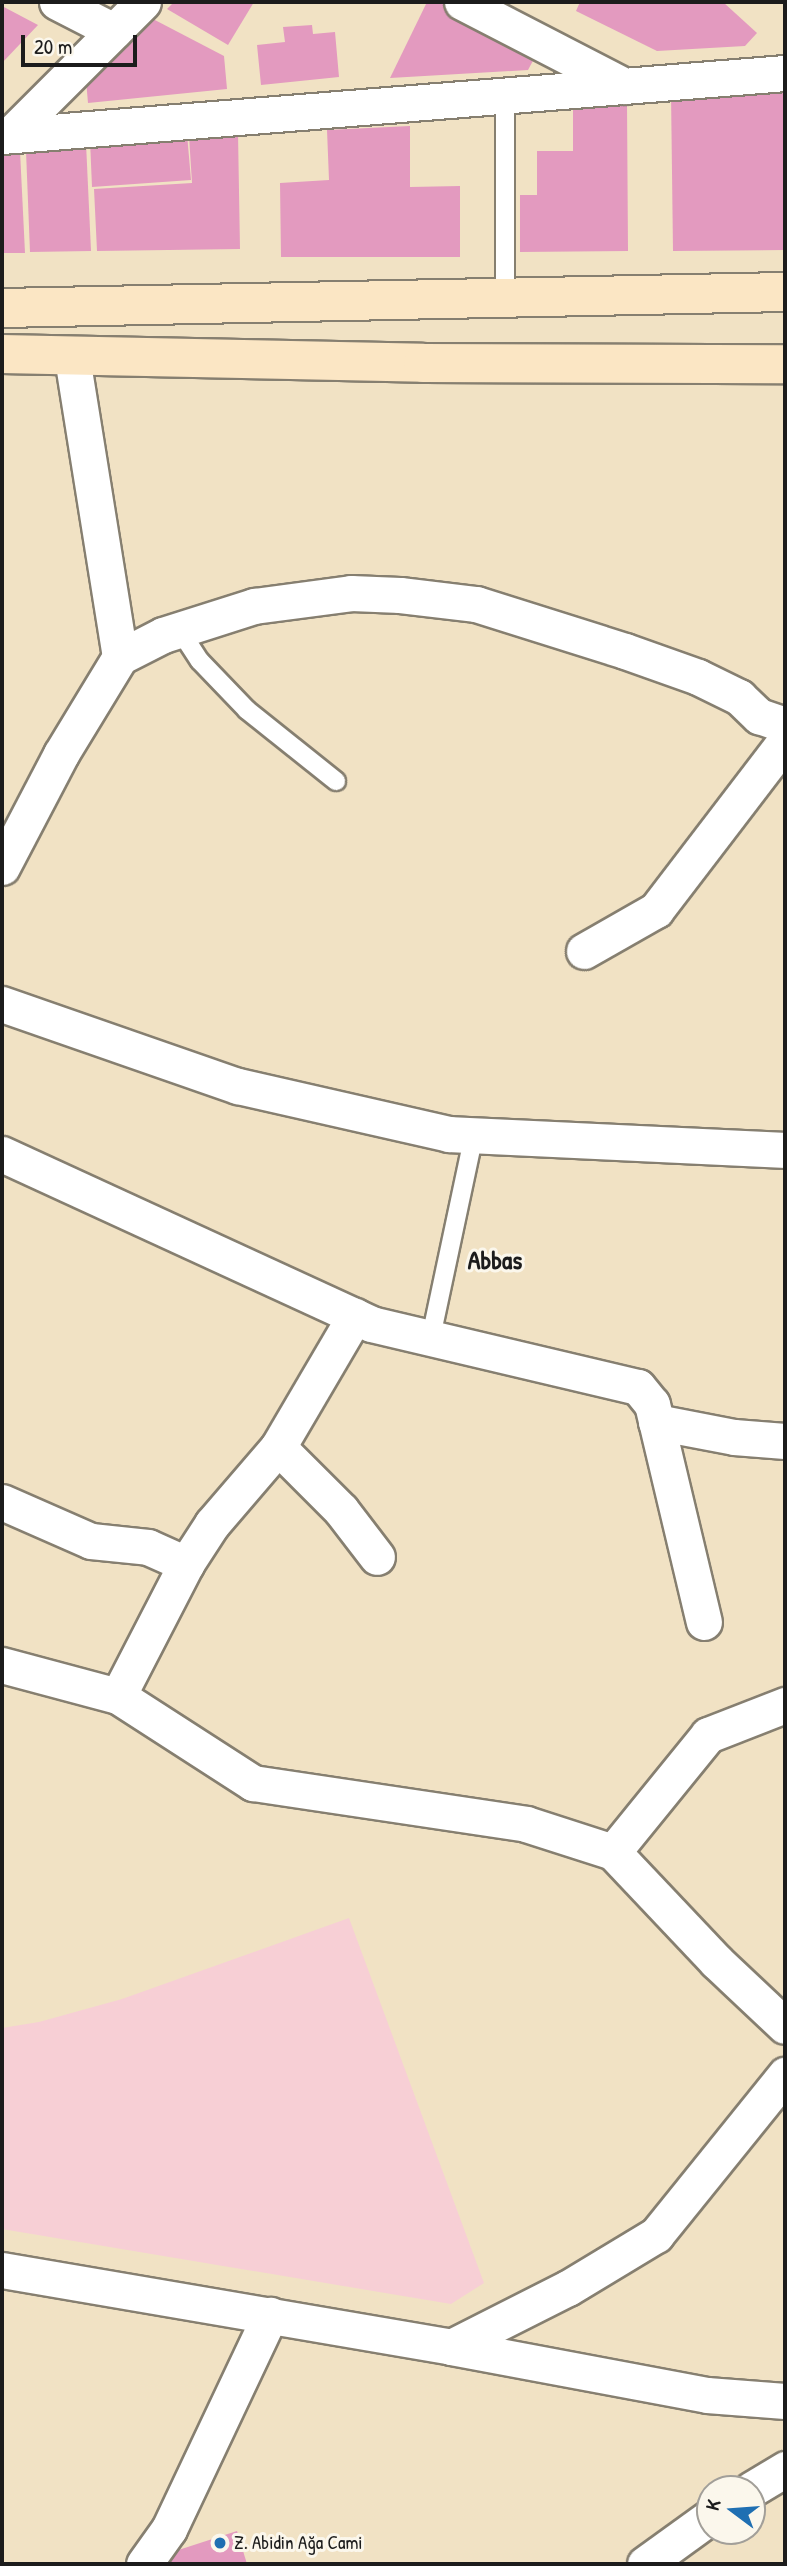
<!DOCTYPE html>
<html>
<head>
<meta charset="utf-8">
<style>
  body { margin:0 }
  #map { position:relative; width:787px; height:2566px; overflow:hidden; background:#f1e2c4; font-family:"Patrick Hand",sans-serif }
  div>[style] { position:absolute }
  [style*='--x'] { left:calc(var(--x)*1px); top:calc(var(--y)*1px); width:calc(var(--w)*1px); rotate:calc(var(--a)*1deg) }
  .built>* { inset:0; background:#f7cfd5 }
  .building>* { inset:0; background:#e39abf }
  .roads { filter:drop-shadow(2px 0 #867f70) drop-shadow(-2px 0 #867f70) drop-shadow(0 2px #867f70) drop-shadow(0 -2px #867f70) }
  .lane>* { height:18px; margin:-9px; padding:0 9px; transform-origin:9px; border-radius:9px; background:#fff }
  .street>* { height:35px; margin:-17.5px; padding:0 17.5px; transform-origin:17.5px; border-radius:17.5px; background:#fff }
  .secondary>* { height:38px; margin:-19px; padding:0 19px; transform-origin:19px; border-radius:19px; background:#fbe6c4 }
  .dots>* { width:19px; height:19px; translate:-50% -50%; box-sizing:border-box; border:4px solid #fbf7ec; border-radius:50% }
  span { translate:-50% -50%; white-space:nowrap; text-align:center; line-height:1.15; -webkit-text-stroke:6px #fbf7ec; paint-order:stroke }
  .poi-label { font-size:19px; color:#1c1c1c }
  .left { translate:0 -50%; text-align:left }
  .district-label { font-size:26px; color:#1c1c1c; font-weight:700 }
  .frame { position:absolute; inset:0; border:4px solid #1c1c1c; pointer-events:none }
  .north { position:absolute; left:696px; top:2475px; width:70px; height:70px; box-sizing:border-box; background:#fbf7ec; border:2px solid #a29f99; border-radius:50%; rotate:286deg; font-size:19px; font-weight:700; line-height:28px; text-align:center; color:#1c1c1c }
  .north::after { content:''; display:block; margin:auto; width:24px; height:32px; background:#1f6fb2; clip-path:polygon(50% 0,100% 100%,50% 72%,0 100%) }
  .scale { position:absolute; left:21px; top:35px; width:116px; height:32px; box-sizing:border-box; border:4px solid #1c1c1c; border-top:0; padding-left:9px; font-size:21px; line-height:24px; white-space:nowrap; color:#1c1c1c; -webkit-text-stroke:5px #fbf7ec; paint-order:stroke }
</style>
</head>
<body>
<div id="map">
  <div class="built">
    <i style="clip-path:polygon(349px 1918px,484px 2283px,451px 2304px,2px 2229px,2px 2028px,39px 2022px,122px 1999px)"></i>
  </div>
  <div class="building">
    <i style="clip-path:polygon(174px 2px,254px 2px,228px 45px,167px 9px)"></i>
    <i style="clip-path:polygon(427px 2px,444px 2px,535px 57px,528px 70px,390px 78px)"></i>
    <i style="clip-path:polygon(580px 2px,723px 2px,757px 33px,745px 46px,657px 51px,576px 11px)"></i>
    <i style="clip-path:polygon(2px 6px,38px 25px,2px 63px)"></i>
    <i style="clip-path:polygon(153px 19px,224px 56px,227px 89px,88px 103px,86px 80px)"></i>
    <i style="clip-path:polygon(312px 25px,313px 34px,335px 32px,339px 77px,261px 85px,257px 45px,285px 42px,283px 27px)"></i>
    <i style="clip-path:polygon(785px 91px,785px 250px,673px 251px,671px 93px)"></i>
    <i style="clip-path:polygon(627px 103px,628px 251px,520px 252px,520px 195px,537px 195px,537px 151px,573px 151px,573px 104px)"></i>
    <i style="clip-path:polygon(410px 126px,410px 187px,460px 186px,460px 257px,281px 257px,280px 183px,329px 180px,327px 130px)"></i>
    <i style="clip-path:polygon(238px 133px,240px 249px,97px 251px,94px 189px,192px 183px,189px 136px)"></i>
    <i style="clip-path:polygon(187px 134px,191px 180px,92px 187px,90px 140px)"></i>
    <i style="clip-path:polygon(86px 143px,91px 251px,30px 252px,26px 151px)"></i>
    <i style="clip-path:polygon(20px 151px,25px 253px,2px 253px,2px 154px)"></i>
    <i style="clip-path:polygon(237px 2531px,247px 2564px,166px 2564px,163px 2555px)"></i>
  </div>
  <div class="roads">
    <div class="lane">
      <i style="--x:505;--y:96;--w:203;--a:90"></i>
      <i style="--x:179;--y:629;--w:38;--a:57"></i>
      <i style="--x:200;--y:661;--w:68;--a:46.2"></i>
      <i style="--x:247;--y:710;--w:114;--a:38.6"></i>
      <i style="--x:431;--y:1337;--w:207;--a:-78"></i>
    </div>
    <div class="street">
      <i style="--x:57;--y:2;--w:64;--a:27"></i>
      <i style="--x:462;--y:2;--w:183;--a:27.3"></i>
      <i style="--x:10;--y:135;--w:188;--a:-45"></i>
      <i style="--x:2;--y:136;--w:786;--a:-4.6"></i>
      <i style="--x:120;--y:657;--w:48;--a:-27.1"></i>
      <i style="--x:163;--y:635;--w:96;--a:-17.7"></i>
      <i style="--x:254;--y:606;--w:98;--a:-7.6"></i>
      <i style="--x:351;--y:593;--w:49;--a:2.3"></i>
      <i style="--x:400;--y:595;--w:77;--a:6.8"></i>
      <i style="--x:476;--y:604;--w:156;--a:17.5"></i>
      <i style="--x:625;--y:651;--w:77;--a:19.6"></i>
      <i style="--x:698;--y:677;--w:46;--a:26"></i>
      <i style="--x:739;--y:697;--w:28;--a:44"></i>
      <i style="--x:759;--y:716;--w:28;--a:19"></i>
      <i style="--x:2;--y:867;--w:127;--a:-62.4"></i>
      <i style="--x:61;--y:754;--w:114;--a:-58.7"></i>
      <i style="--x:120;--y:657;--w:304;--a:-99.1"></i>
      <i style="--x:584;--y:951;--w:83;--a:-29.7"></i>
      <i style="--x:656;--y:910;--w:213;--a:-52.6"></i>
      <i style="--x:2;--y:1004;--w:250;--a:19.2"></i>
      <i style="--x:238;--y:1086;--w:216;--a:12.8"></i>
      <i style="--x:449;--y:1134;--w:336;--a:2.7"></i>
      <i style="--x:2;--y:1154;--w:406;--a:24.7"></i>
      <i style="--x:371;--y:1324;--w:274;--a:13.3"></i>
      <i style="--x:638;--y:1387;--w:22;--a:51"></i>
      <i style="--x:652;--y:1404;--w:224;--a:76.6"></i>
      <i style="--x:656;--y:1422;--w:79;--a:10.9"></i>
      <i style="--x:734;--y:1437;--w:51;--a:4.5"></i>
      <i style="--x:278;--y:1447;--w:89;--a:45"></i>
      <i style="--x:341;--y:1510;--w:59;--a:52.5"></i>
      <i style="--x:2;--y:1502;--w:97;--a:23.7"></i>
      <i style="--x:91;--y:1541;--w:57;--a:6"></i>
      <i style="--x:148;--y:1547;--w:42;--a:24.1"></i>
      <i style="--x:2;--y:1665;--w:120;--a:15"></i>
      <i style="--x:118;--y:1696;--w:161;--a:32.8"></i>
      <i style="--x:253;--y:1783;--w:276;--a:8.5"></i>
      <i style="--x:526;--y:1824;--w:91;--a:17.8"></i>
      <i style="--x:613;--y:1852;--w:151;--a:46.6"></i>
      <i style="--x:717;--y:1962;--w:93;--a:43.3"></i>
      <i style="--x:118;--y:1696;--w:148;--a:-62.7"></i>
      <i style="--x:186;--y:1564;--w:48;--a:-57"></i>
      <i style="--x:212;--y:1524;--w:101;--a:-49.4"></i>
      <i style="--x:278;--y:1447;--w:152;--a:-59.6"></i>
      <i style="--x:613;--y:1852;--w:151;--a:-50.9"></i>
      <i style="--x:708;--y:1735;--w:83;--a:-21.3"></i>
      <i style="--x:2;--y:2270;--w:456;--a:9.7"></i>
      <i style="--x:451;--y:2347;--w:260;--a:10.6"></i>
      <i style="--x:707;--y:2395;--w:78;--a:4.4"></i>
      <i style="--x:451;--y:2347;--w:131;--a:-26.8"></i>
      <i style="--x:568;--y:2288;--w:103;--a:-31.1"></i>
      <i style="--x:656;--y:2235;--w:206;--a:-51.1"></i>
      <i style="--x:752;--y:2489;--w:39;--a:-31"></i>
      <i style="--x:144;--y:2564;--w:43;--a:-54.5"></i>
      <i style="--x:169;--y:2529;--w:237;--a:-64.7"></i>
      <i style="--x:645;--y:2564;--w:80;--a:-35.9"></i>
    </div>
    <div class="secondary">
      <i style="--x:2;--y:308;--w:783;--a:-1.17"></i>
      <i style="--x:2;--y:354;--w:421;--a:1.2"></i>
      <i style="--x:423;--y:363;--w:362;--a:0.2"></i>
    </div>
  </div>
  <div class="dots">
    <i style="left:220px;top:2543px;background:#1f6fb2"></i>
  </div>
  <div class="poi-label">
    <span class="left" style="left:234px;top:2543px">Z. Abidin Ağa Cami</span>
  </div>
  <div class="district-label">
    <span style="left:495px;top:1260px">Abbas</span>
  </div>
  <div class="frame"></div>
  <div class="north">K</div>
  <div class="scale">20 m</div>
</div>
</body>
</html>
